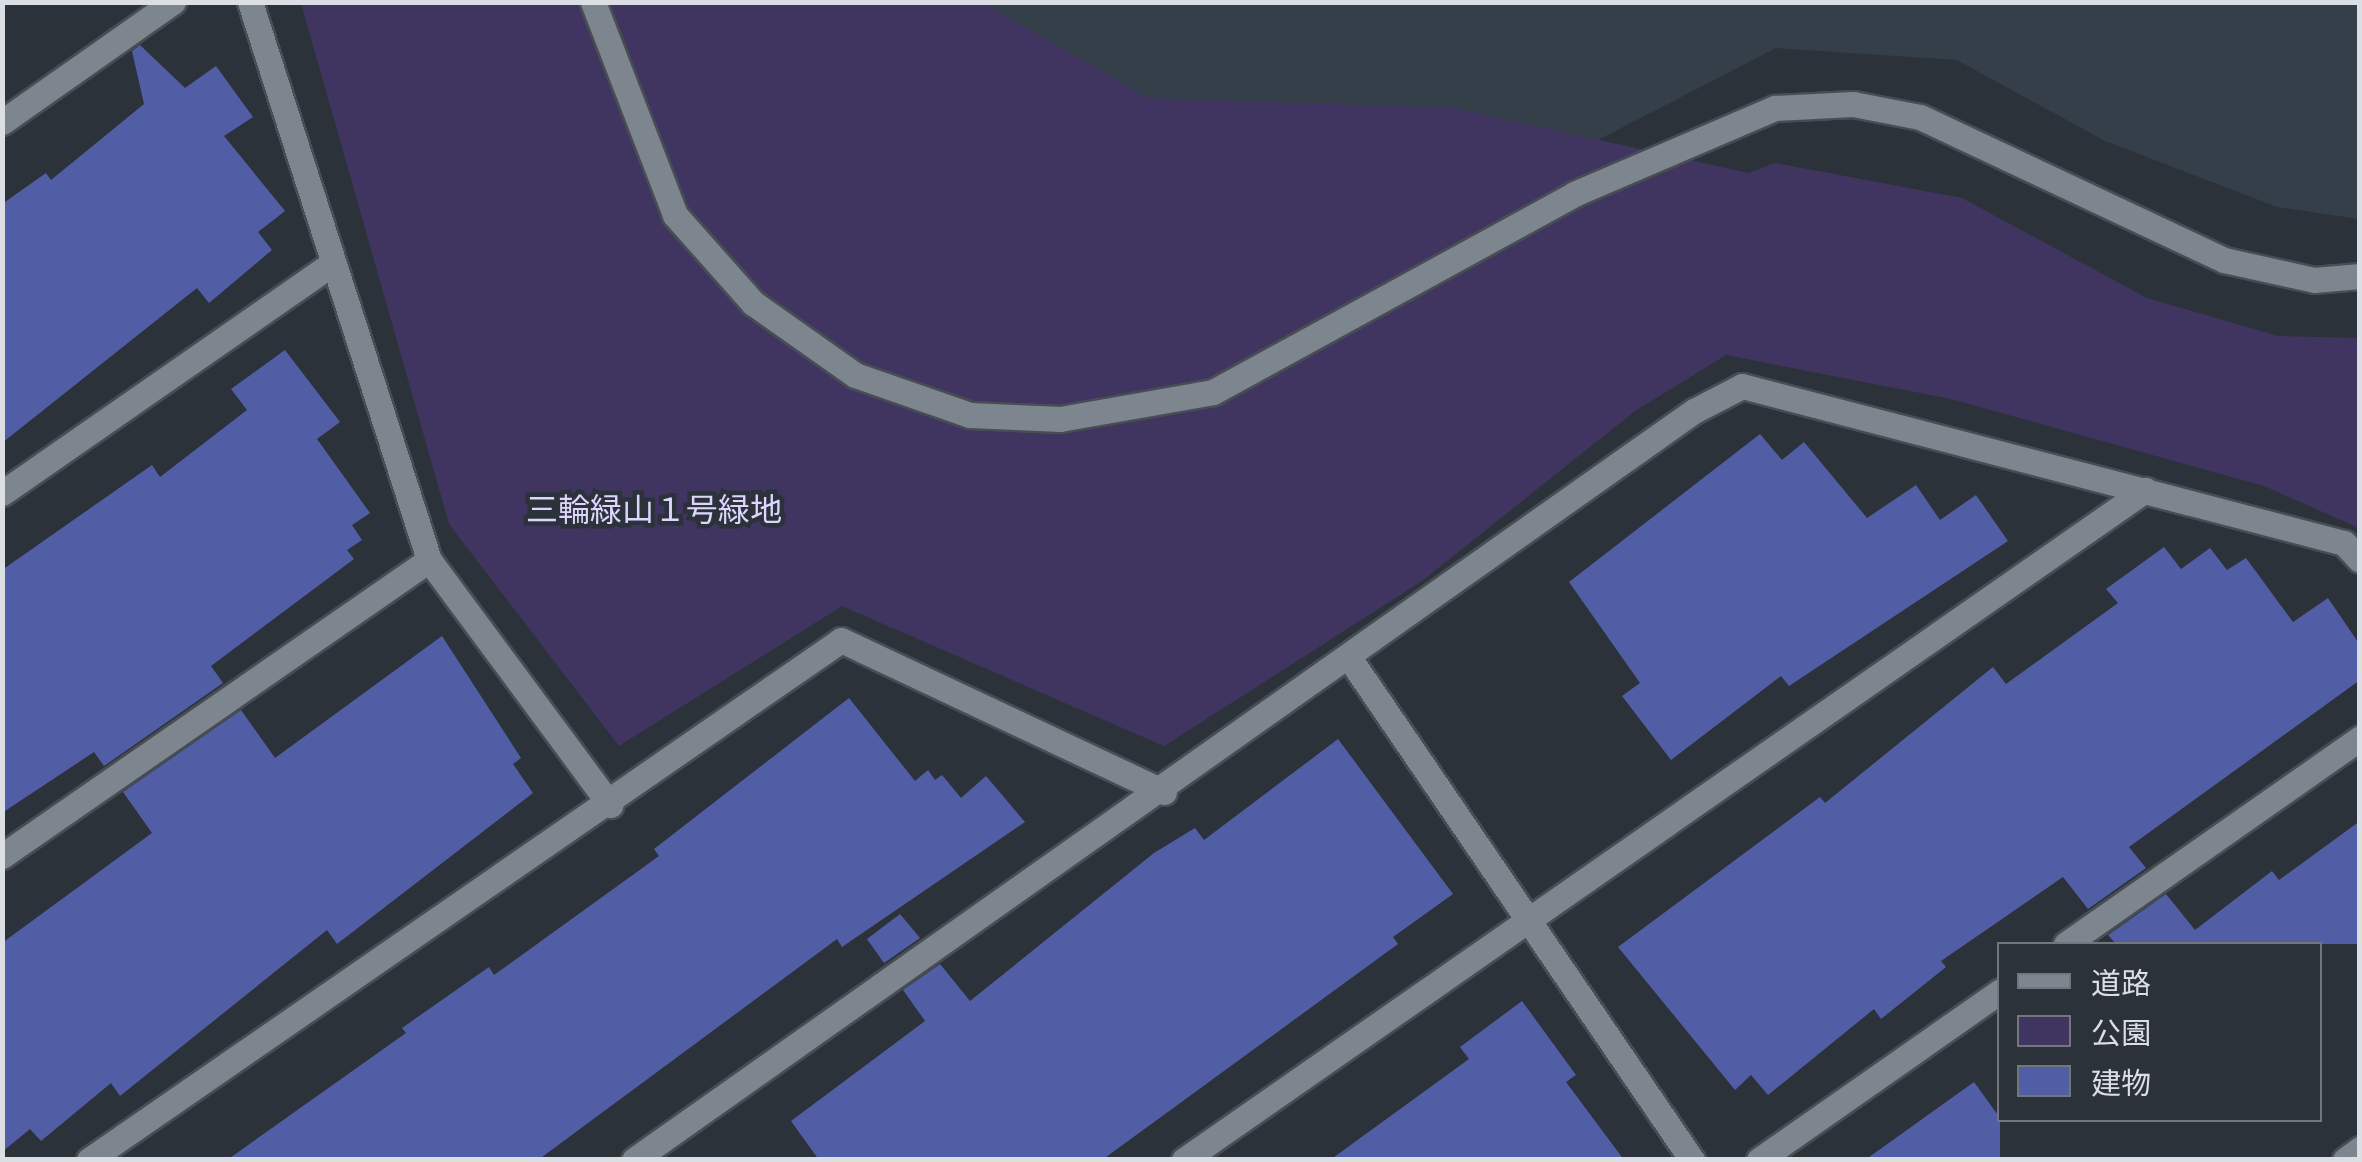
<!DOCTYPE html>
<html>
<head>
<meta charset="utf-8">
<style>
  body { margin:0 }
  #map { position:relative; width:2362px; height:1162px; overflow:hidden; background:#2c323a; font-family:"Space Grotesk","Noto Sans JP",sans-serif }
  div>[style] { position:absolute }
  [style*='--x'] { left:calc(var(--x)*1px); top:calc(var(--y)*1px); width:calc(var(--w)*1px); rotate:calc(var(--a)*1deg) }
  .built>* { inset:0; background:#343f4a }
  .green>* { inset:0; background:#403560 }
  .building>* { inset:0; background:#515ea5 }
  .roads { filter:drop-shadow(2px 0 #484d54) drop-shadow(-2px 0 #484d54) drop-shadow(0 2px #484d54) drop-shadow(0 -2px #484d54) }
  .minor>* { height:25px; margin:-12.5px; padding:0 12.5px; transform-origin:12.5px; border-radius:12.5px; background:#7d858e }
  span { translate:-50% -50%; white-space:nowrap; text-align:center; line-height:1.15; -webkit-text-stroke:9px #2c323a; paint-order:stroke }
  .park-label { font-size:32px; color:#ddd5fe }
  .frame { position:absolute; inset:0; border:5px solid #dbdfe4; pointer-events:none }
  .legend { position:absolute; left:1997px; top:942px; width:325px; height:180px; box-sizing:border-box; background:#2c323a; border:2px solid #72777e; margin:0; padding:12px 18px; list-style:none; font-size:30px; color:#dbdfe4 }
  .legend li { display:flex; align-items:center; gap:20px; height:50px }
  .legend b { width:50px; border:2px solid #72777e }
</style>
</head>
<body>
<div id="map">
  <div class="built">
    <i style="clip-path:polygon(649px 3px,2359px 3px,2359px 219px,2277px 207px,2105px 141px,1957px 60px,1776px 48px,1199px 346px)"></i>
  </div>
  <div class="green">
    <i style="clip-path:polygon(301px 3px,983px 3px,1148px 98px,1454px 108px,1749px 173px,1775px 163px,1962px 198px,2147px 298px,2278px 336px,2359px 338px,2359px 528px,2264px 486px,1951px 399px,1726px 355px,1635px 411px,1422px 581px,1164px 746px,842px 606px,619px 746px,449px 524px)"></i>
  </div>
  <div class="building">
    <i style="clip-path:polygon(140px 45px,185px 88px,216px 66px,253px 117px,224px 136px,285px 211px,258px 232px,272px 250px,209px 303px,197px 288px,2px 443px,2px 204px,46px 173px,51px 180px,144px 104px,132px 51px)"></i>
    <i style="clip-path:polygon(285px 350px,340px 422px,317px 439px,370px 513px,352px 525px,362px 540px,347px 550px,354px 559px,211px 666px,223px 683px,104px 766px,94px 752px,2px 813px,2px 570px,152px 465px,160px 477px,247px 410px,231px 389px)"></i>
    <i style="clip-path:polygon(1760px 434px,1782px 460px,1804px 442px,1867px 518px,1916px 485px,1940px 520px,1976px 495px,2008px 541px,1789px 686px,1781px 676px,1671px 760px,1622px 696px,1640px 683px,1569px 582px)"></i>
    <i style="clip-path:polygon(2164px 547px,2181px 569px,2210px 548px,2227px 570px,2246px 558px,2293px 622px,2328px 598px,2360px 645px,2360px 680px,2129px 847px,2146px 868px,2088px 909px,2063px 877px,1941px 961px,1946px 967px,1881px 1019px,1874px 1009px,1768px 1095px,1751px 1075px,1735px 1090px,1618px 947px,1820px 797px,1825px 803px,1993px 667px,2006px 684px,2118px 603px,2106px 589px)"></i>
    <i style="clip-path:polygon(442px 636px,521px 758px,513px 764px,533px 793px,337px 944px,327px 930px,120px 1096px,111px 1083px,41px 1141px,30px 1129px,2px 1152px,2px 943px,152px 833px,123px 792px,241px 710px,275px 758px)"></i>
    <i style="clip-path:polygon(849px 698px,915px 781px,928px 770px,935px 780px,942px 775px,961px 798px,986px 776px,1025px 822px,842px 947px,837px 939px,538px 1160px,227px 1160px,406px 1033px,402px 1028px,489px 967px,494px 975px,659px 856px,654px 849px)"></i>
    <i style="clip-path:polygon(1338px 739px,1453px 894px,1393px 937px,1398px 944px,1102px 1160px,819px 1160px,791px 1121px,925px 1021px,903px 990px,940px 964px,970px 1001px,1154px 853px,1195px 828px,1204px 840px)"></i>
    <i style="clip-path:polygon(2360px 821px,2360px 944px,2116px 944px,2108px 935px,2166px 894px,2195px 930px,2272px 871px,2279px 880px)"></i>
    <i style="clip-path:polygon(900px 914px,920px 938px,884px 963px,867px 939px)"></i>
    <i style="clip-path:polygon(1522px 1001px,1576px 1075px,1566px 1082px,1624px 1160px,1330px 1160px,1469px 1059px,1460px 1047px)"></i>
    <i style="clip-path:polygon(1974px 1082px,2000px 1118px,2000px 1160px,1865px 1160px)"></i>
  </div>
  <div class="roads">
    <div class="minor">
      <i style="--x:250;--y:2;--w:586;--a:72.21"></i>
      <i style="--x:429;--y:560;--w:305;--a:53.5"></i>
      <i style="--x:593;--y:2;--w:228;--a:68.9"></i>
      <i style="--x:675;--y:215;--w:118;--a:48.4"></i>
      <i style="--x:753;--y:303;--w:125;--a:35.2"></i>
      <i style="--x:855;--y:375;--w:122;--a:19.2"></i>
      <i style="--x:970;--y:415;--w:90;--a:2.5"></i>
      <i style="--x:1060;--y:419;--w:155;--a:-10"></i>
      <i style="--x:1213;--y:392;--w:412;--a:-28.7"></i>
      <i style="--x:1574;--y:194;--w:219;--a:-23.2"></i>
      <i style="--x:1775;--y:108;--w:78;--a:-2.9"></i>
      <i style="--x:1853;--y:104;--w:68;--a:11"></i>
      <i style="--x:1920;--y:117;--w:336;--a:25.2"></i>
      <i style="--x:2224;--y:260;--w:92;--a:12.5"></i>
      <i style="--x:2314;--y:280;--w:46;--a:-5"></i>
      <i style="--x:2;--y:122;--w:209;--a:-35.1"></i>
      <i style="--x:2;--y:493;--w:403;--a:-34.8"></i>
      <i style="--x:1350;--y:659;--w:607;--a:55.68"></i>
      <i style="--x:2;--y:856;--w:520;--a:-34.73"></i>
      <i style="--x:2066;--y:944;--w:359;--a:-35"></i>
      <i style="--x:89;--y:1160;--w:914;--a:-34.66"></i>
      <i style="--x:841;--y:640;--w:357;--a:25.2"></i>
      <i style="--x:634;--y:1160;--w:1298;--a:-35.25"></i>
      <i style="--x:1694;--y:411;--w:54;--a:-27.5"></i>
      <i style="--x:1742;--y:386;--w:622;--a:14.62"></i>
      <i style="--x:2344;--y:543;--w:23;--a:47"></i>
      <i style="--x:1184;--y:1160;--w:1172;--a:-34.88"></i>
      <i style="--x:1759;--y:1160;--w:294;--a:-35"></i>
      <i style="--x:2345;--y:1160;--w:19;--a:-36"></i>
    </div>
  </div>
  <div class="park-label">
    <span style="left:654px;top:510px">三輪緑山１号緑地</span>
  </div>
  <div class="frame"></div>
  <ul class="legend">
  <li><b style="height:12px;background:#7d858e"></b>道路</li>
  <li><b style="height:28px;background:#403560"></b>公園</li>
  <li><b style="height:28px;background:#515ea5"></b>建物</li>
  </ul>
</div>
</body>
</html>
